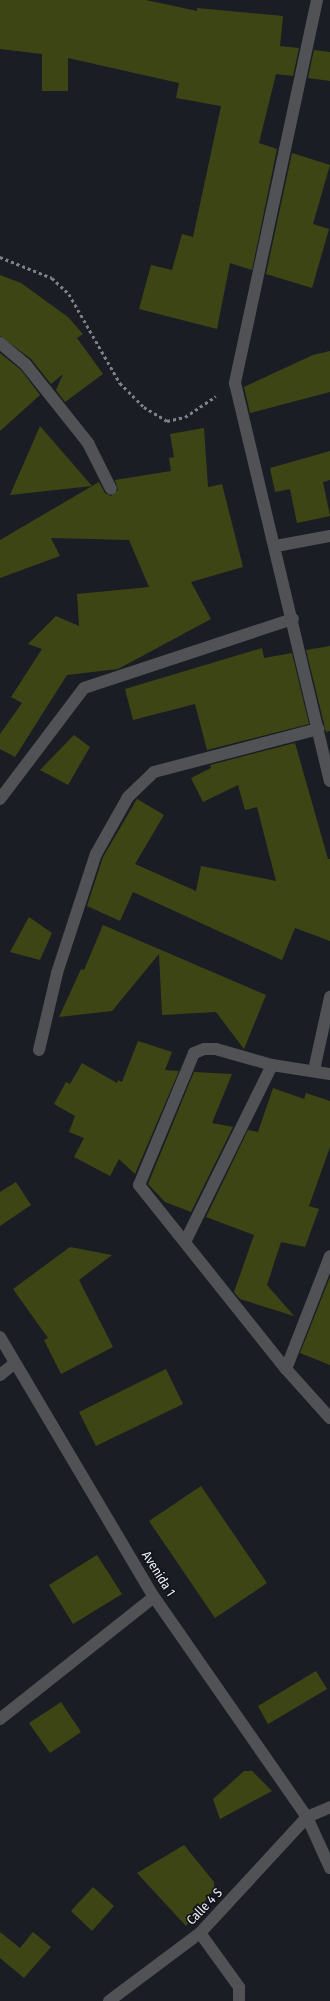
<!DOCTYPE html>
<html>
<head>
<meta charset="utf-8">
<style>
  body { margin:0 }
  #map { position:relative; width:330px; height:2001px; overflow:hidden; background:#1a1e24; font-family:"Fira Sans Condensed",sans-serif }
  div>[style] { position:absolute }
  [style*='--x'] { left:calc(var(--x)*1px); top:calc(var(--y)*1px); width:calc(var(--w)*1px); rotate:calc(var(--a)*1deg) }
  .building>* { inset:0; background:#3e4515 }
  .path>* { height:2.5px; margin-top:-1.25px; transform-origin:0; background:repeating-linear-gradient(90deg,#7e8287 0 3px,transparent 0 6px) }
  .minor>* { height:12px; margin:-6px; padding:0 6px; transform-origin:6px; border-radius:6px; background:#505255 }
  span { translate:-50% -50%; white-space:nowrap; text-align:center; line-height:1.15; -webkit-text-stroke:3.5px #11151b; paint-order:stroke }
  .street-label { font-size:13px; color:#eceff3 }
</style>
</head>
<body>
<div id="map">
  <div class="building">
    <i style="clip-path:polygon(0 0,146px 0,197px 11px,197px 8px,283px 16px,280px 46px,299px 48px,293px 76px,276px 74px,259px 143px,277px 149px,252px 270px,230px 263px,217px 329px,139px 309px,151px 265px,172px 270px,182px 234px,193px 237px,221px 106px,176px 98px,179px 83px,68px 58px,68px 91px,42px 91px,42px 54px,0 49px)"></i>
    <i style="clip-path:polygon(314px 50px,330px 52px,330px 81px,308px 78px)"></i>
    <i style="clip-path:polygon(292px 153px,330px 165px,313px 224px,329px 229px,312px 288px,266px 274px)"></i>
    <i style="clip-path:polygon(0 275px,21px 283px,68px 317px,83px 334px,77px 338px,103px 374px,65px 402px,56px 390px,63px 374px,51px 384px,31px 359px,0 336px)"></i>
    <i style="clip-path:polygon(330px 351px,330px 392px,250px 413px,244px 387px,313px 355px)"></i>
    <i style="clip-path:polygon(0 353px,21px 370px,40px 395px,0 431px)"></i>
    <i style="clip-path:polygon(40px 426px,92px 486px,10px 495px)"></i>
    <i style="clip-path:polygon(204px 428px,208px 487px,222px 484px,243px 567px,191px 582px,211px 619px,118px 669px,67px 675px,15px 757px,0 749px,0 734px,22px 703px,11px 697px,42px 649px,28px 644px,56px 616px,79px 626px,77px 594px,149px 587px,129px 540px,51px 538px,60px 556px,0 578px,0 540px,99px 482px,105px 493px,111px 496px,118px 490px,115px 480px,171px 471px,169px 458px,174px 457px,170px 434px)"></i>
    <i style="clip-path:polygon(330px 451px,330px 480px,323px 482px,330px 516px,297px 523px,290px 489px,275px 492px,270px 468px)"></i>
    <i style="clip-path:polygon(330px 646px,330px 731px,326px 732px,306px 650px)"></i>
    <i style="clip-path:polygon(262px 648px,264px 658px,292px 653px,309px 724px,207px 750px,195px 704px,133px 720px,125px 689px)"></i>
    <i style="clip-path:polygon(74px 735px,90px 747px,68px 785px,40px 770px)"></i>
    <i style="clip-path:polygon(295px 743px,328px 859px,330px 859px,330px 941px,295px 928px,282px 960px,133px 892px,120px 921px,87px 906px,103px 857px,137px 799px,164px 815px,135px 864px,196px 891px,201px 866px,276px 881px,257px 807px,245px 810px,238px 785px,203px 802px,191px 778px,211px 768px,210px 765px)"></i>
    <i style="clip-path:polygon(29px 917px,52px 933px,40px 960px,10px 952px)"></i>
    <i style="clip-path:polygon(103px 925px,266px 995px,244px 1049px,216px 1012px,162px 1015px,159px 954px,112px 1011px,59px 1017px,81px 969px,84px 970px)"></i>
    <i style="clip-path:polygon(138px 1041px,172px 1052px,165px 1070px,179px 1071px,135px 1174px,119px 1159px,110px 1176px,74px 1157px,84px 1138px,69px 1132px,75px 1116px,54px 1104px,66px 1082px,70px 1084px,82px 1063px,117px 1083px,118px 1080px,122px 1082px)"></i>
    <i style="clip-path:polygon(194px 1072px,232px 1074px,212px 1123px,233px 1127px,191px 1212px,165px 1202px,148px 1184px)"></i>
    <i style="clip-path:polygon(273px 1088px,304px 1099px,306px 1093px,330px 1101px,330px 1147px,309px 1206px,319px 1209px,305px 1247px,281px 1242px,267px 1285px,294px 1316px,240px 1299px,234px 1292px,254px 1235px,206px 1217px,248px 1130px,258px 1132px)"></i>
    <i style="clip-path:polygon(16px 1182px,31px 1205px,0 1226px,0 1192px)"></i>
    <i style="clip-path:polygon(70px 1247px,112px 1255px,79px 1280px,113px 1347px,61px 1374px,44px 1340px,48px 1338px,13px 1289px)"></i>
    <i style="clip-path:polygon(330px 1277px,330px 1365px,300px 1353px)"></i>
    <i style="clip-path:polygon(166px 1369px,183px 1404px,96px 1446px,79px 1412px)"></i>
    <i style="clip-path:polygon(201px 1486px,267px 1583px,215px 1618px,149px 1521px)"></i>
    <i style="clip-path:polygon(97px 1555px,122px 1594px,73px 1624px,49px 1585px)"></i>
    <i style="clip-path:polygon(316px 1671px,327px 1689px,268px 1724px,258px 1706px)"></i>
    <i style="clip-path:polygon(61px 1702px,81px 1732px,50px 1753px,29px 1723px)"></i>
    <i style="clip-path:polygon(244px 1771px,252px 1771px,272px 1791px,220px 1819px,213px 1799px)"></i>
    <i style="clip-path:polygon(184px 1845px,214px 1882px,214px 1889px,186px 1926px,137px 1873px)"></i>
    <i style="clip-path:polygon(93px 1887px,114px 1906px,92px 1931px,71px 1911px)"></i>
    <i style="clip-path:polygon(0 1932px,20px 1948px,33px 1932px,51px 1947px,24px 1978px,0 1958px)"></i>
  </div>
  <div class="path">
    <i style="--x:0;--y:257;--w:56;--a:22"></i>
    <i style="--x:52;--y:278;--w:23;--a:43"></i>
    <i style="--x:69;--y:294;--w:103;--a:60.2"></i>
    <i style="--x:120;--y:383;--w:34;--a:45"></i>
    <i style="--x:144;--y:407;--w:27;--a:31"></i>
    <i style="--x:167;--y:421;--w:18;--a:-13"></i>
    <i style="--x:185;--y:417;--w:37;--a:-34"></i>
  </div>
  <div class="minor">
    <i style="--x:317;--y:0;--w:392;--a:102.1"></i>
    <i style="--x:235;--y:383;--w:409;--a:76.6"></i>
    <i style="--x:0;--y:343;--w:34;--a:40"></i>
    <i style="--x:26;--y:365;--w:100;--a:51.5"></i>
    <i style="--x:88;--y:443;--w:51;--a:63.4"></i>
    <i style="--x:276;--y:546;--w:55;--a:-10.5"></i>
    <i style="--x:0;--y:799;--w:139;--a:-52.9"></i>
    <i style="--x:84;--y:688;--w:220;--a:-18.3"></i>
    <i style="--x:39;--y:1050;--w:79;--a:-76.8"></i>
    <i style="--x:57;--y:973;--w:125;--a:-71.9"></i>
    <i style="--x:96;--y:854;--w:65;--a:-60.7"></i>
    <i style="--x:128;--y:797;--w:36;--a:-44"></i>
    <i style="--x:154;--y:772;--w:170;--a:-14.7"></i>
    <i style="--x:314;--y:1070;--w:75;--a:-77.6"></i>
    <i style="--x:330;--y:1074;--w:59;--a:-171.2"></i>
    <i style="--x:272;--y:1065;--w:58;--a:-164.1"></i>
    <i style="--x:216;--y:1049;--w:12;--a:180"></i>
    <i style="--x:204;--y:1049;--w:11;--a:158"></i>
    <i style="--x:194;--y:1053;--w:143;--a:112.6"></i>
    <i style="--x:139;--y:1185;--w:236;--a:51.4"></i>
    <i style="--x:286;--y:1369;--w:66;--a:48.1"></i>
    <i style="--x:185;--y:1242;--w:197;--a:-63.8"></i>
    <i style="--x:0;--y:1337;--w:302;--a:59.4"></i>
    <i style="--x:154;--y:1597;--w:268;--a:55.2"></i>
    <i style="--x:307;--y:1817;--w:56;--a:65.7"></i>
    <i style="--x:286;--y:1369;--w:121;--a:-68.7"></i>
    <i style="--x:0;--y:1375;--w:19;--a:-39"></i>
    <i style="--x:0;--y:1719;--w:196;--a:-38.4"></i>
    <i style="--x:200;--y:1933;--w:67;--a:54.2"></i>
    <i style="--x:239;--y:1987;--w:14;--a:90"></i>
    <i style="--x:109;--y:2001;--w:114;--a:-36.8"></i>
    <i style="--x:200;--y:1933;--w:158;--a:-47.3"></i>
    <i style="--x:307;--y:1817;--w:25;--a:-23"></i>
  </div>
  <div class="street-label">
    <span style="left:158px;top:1574px;rotate:58deg">Avenida 1</span>
    <span style="left:205px;top:1907px;rotate:-46deg">Calle 4 S</span>
  </div>
</div>
</body>
</html>
